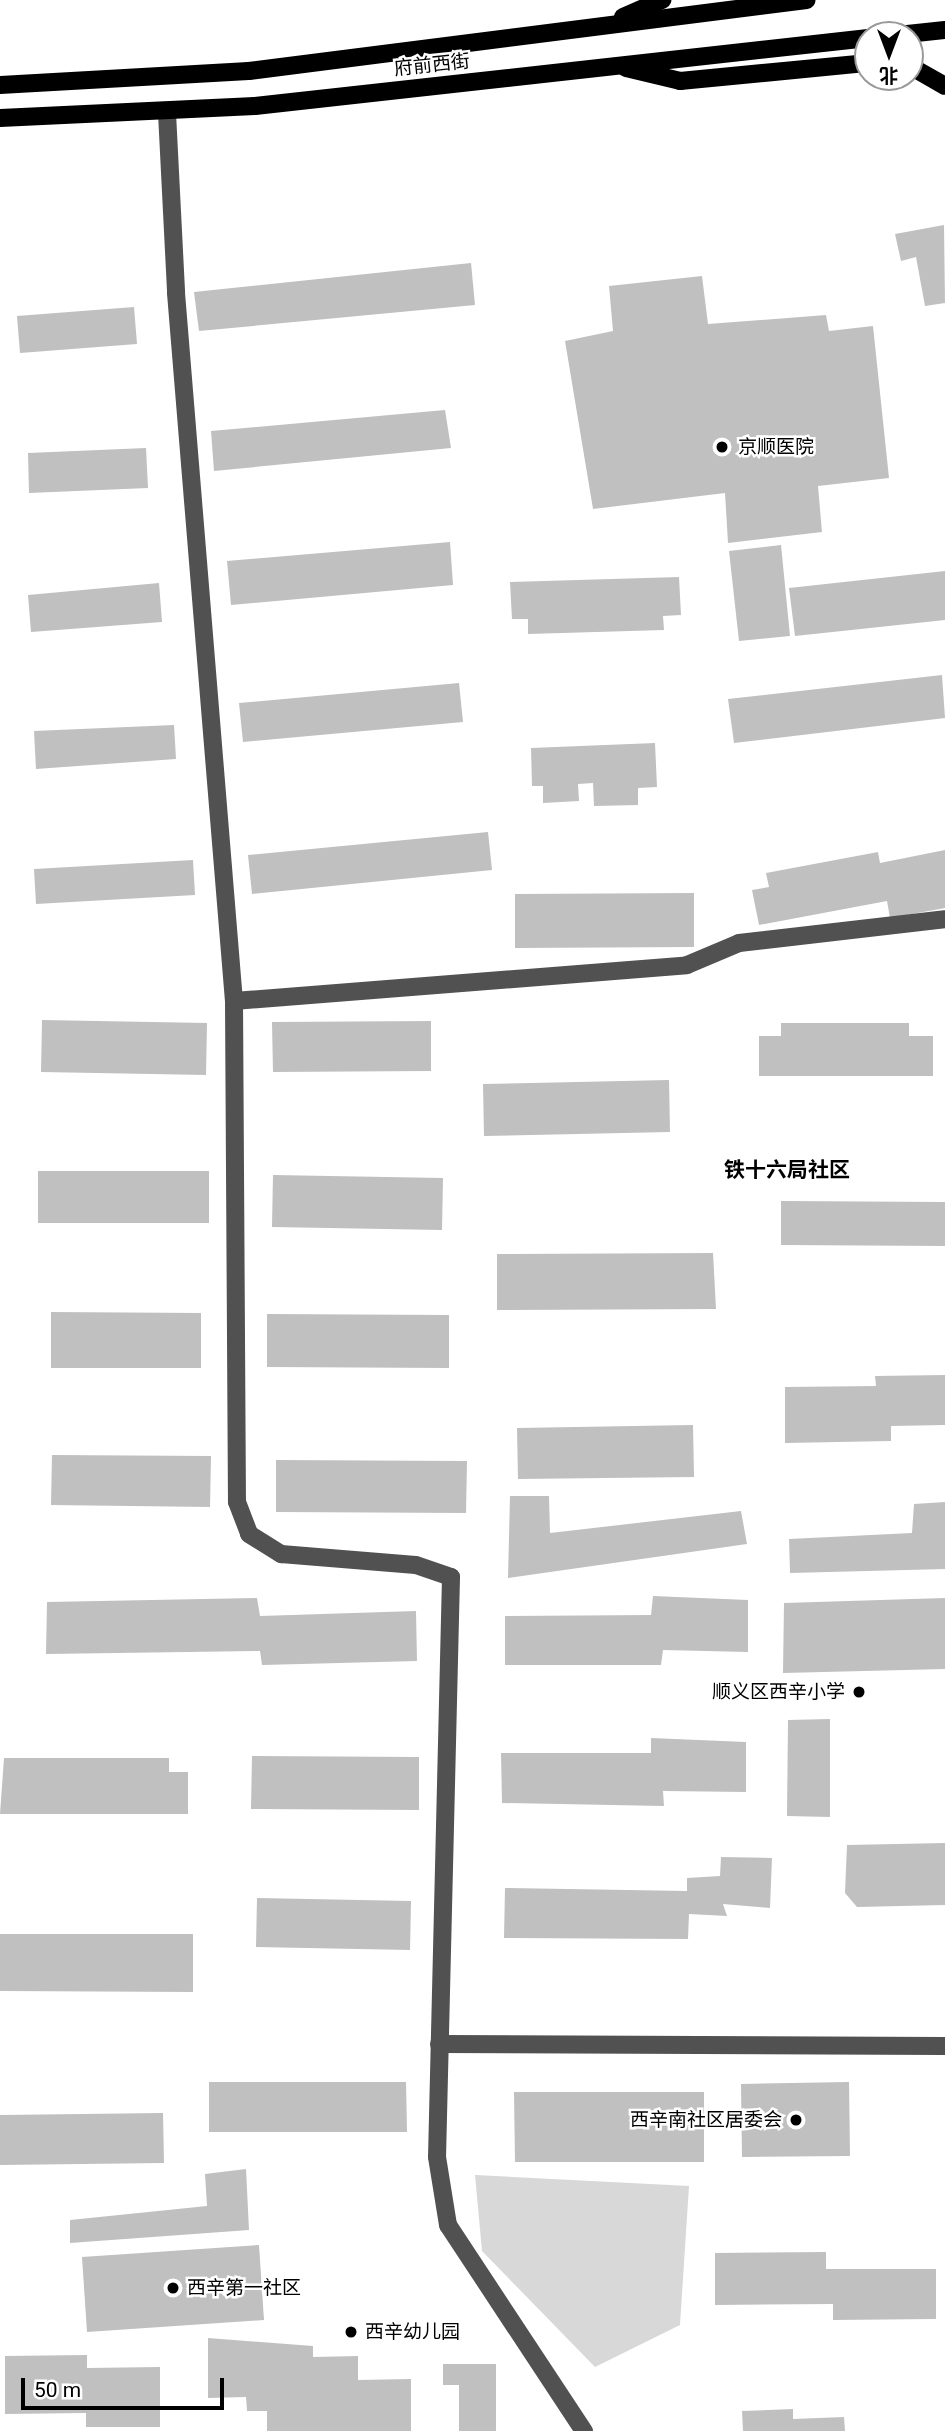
<!DOCTYPE html>
<html>
<head>
<meta charset="utf-8">
<style>
  body { margin:0 }
  #map { position:relative; width:945px; height:2431px; overflow:hidden; background:#fff; font-family:Roboto,"Noto Sans SC",sans-serif }
  div>[style] { position:absolute }
  [style*='--x'] { left:calc(var(--x)*1px); top:calc(var(--y)*1px); width:calc(var(--w)*1px); rotate:calc(var(--a)*1deg) }
  .green>* { inset:0; background:#d8d8d8 }
  .building>* { inset:0; background:#c0c0c0 }
  .minor>* { height:18px; margin:-9px; padding:0 9px; transform-origin:9px; border-radius:9px; background:#515151 }
  .major>* { height:18px; margin:-9px; padding:0 9px; transform-origin:9px; border-radius:9px; background:#000 }
  .dots>* { width:19px; height:19px; translate:-50% -50%; box-sizing:border-box; border:4px solid #fff; border-radius:50% }
  span { translate:-50% -50%; white-space:nowrap; text-align:center; line-height:1.15; -webkit-text-stroke:5px #fff; paint-order:stroke }
  .street-label { font-size:19px; color:#000 }
  .poi-label { font-size:19px; color:#000 }
  .left { translate:0 -50%; text-align:left }
  .right { translate:-100% -50%; text-align:right }
  .neighbourhood-label { font-size:21px; color:#000; font-weight:700 }
  .north { position:absolute; left:854px; top:21px; width:70px; height:70px; box-sizing:border-box; background:#fff; border:2px solid #999; border-radius:50%; rotate:180deg; font-size:19px; font-weight:700; line-height:28px; text-align:center; color:#000 }
  .north::after { content:''; display:block; margin:auto; width:24px; height:32px; background:#000; clip-path:polygon(50% 0,100% 100%,50% 72%,0 100%) }
  .scale { position:absolute; left:21px; top:2378px; width:203px; height:32px; box-sizing:border-box; border:4px solid #000; border-top:0; padding-left:9px; font-size:21px; line-height:24px; white-space:nowrap; color:#000; -webkit-text-stroke:5px #fff; paint-order:stroke }
</style>
</head>
<body>
<div id="map">
  <div class="green">
    <i style="clip-path:polygon(475px 2175px,689px 2186px,680px 2325px,595px 2367px,482px 2251px)"></i>
  </div>
  <div class="building">
    <i style="clip-path:polygon(944px 225px,945px 303px,925px 306px,916px 257px,901px 261px,895px 234px)"></i>
    <i style="clip-path:polygon(471px 263px,475px 305px,199px 331px,194px 292px)"></i>
    <i style="clip-path:polygon(702px 276px,708px 324px,826px 315px,829px 331px,873px 326px,889px 478px,818px 486px,822px 532px,728px 543px,725px 493px,593px 509px,565px 341px,613px 331px,609px 286px)"></i>
    <i style="clip-path:polygon(134px 307px,137px 344px,20px 353px,17px 316px)"></i>
    <i style="clip-path:polygon(445px 410px,451px 448px,214px 471px,211px 431px)"></i>
    <i style="clip-path:polygon(146px 448px,148px 488px,29px 493px,28px 453px)"></i>
    <i style="clip-path:polygon(450px 542px,453px 585px,231px 605px,227px 561px)"></i>
    <i style="clip-path:polygon(781px 545px,790px 636px,739px 641px,729px 551px)"></i>
    <i style="clip-path:polygon(945px 571px,945px 620px,795px 636px,789px 588px)"></i>
    <i style="clip-path:polygon(679px 577px,681px 615px,663px 616px,664px 630px,528px 634px,528px 619px,512px 619px,510px 582px)"></i>
    <i style="clip-path:polygon(159px 583px,162px 622px,31px 632px,28px 595px)"></i>
    <i style="clip-path:polygon(942px 675px,945px 718px,734px 743px,728px 699px)"></i>
    <i style="clip-path:polygon(459px 683px,463px 722px,243px 742px,239px 703px)"></i>
    <i style="clip-path:polygon(174px 725px,176px 759px,36px 769px,34px 731px)"></i>
    <i style="clip-path:polygon(655px 743px,657px 787px,638px 788px,638px 805px,594px 806px,593px 783px,578px 784px,579px 801px,543px 803px,543px 786px,532px 786px,531px 748px)"></i>
    <i style="clip-path:polygon(488px 832px,492px 870px,252px 894px,248px 855px)"></i>
    <i style="clip-path:polygon(945px 850px,945px 908px,890px 918px,887px 901px,759px 925px,752px 890px,769px 887px,766px 873px,878px 852px,880px 863px)"></i>
    <i style="clip-path:polygon(193px 860px,195px 895px,36px 904px,34px 869px)"></i>
    <i style="clip-path:polygon(694px 893px,694px 947px,515px 948px,515px 894px)"></i>
    <i style="clip-path:polygon(42px 1020px,207px 1023px,206px 1075px,41px 1072px)"></i>
    <i style="clip-path:polygon(431px 1021px,431px 1071px,273px 1072px,272px 1022px)"></i>
    <i style="clip-path:polygon(781px 1023px,909px 1023px,909px 1036px,933px 1036px,933px 1076px,759px 1076px,759px 1036px,781px 1036px)"></i>
    <i style="clip-path:polygon(669px 1080px,670px 1132px,484px 1136px,483px 1084px)"></i>
    <i style="clip-path:polygon(38px 1171px,209px 1171px,209px 1223px,38px 1223px)"></i>
    <i style="clip-path:polygon(273px 1175px,443px 1178px,442px 1230px,272px 1227px)"></i>
    <i style="clip-path:polygon(781px 1201px,945px 1202px,945px 1246px,781px 1245px)"></i>
    <i style="clip-path:polygon(713px 1253px,716px 1309px,497px 1310px,497px 1254px)"></i>
    <i style="clip-path:polygon(51px 1312px,201px 1313px,201px 1368px,51px 1368px)"></i>
    <i style="clip-path:polygon(267px 1314px,449px 1315px,449px 1368px,267px 1367px)"></i>
    <i style="clip-path:polygon(945px 1375px,945px 1425px,891px 1426px,891px 1441px,785px 1443px,785px 1387px,876px 1386px,875px 1376px)"></i>
    <i style="clip-path:polygon(693px 1425px,694px 1477px,518px 1479px,517px 1428px)"></i>
    <i style="clip-path:polygon(52px 1455px,211px 1456px,210px 1507px,51px 1505px)"></i>
    <i style="clip-path:polygon(276px 1460px,467px 1461px,466px 1513px,276px 1512px)"></i>
    <i style="clip-path:polygon(510px 1496px,549px 1496px,550px 1533px,741px 1511px,747px 1544px,508px 1578px)"></i>
    <i style="clip-path:polygon(945px 1502px,945px 1569px,790px 1573px,789px 1539px,912px 1533px,914px 1504px)"></i>
    <i style="clip-path:polygon(653px 1596px,748px 1600px,748px 1652px,663px 1650px,661px 1665px,505px 1665px,505px 1616px,651px 1615px)"></i>
    <i style="clip-path:polygon(257px 1598px,260px 1616px,416px 1611px,417px 1661px,262px 1665px,260px 1651px,46px 1654px,47px 1602px)"></i>
    <i style="clip-path:polygon(945px 1598px,945px 1669px,783px 1673px,784px 1603px)"></i>
    <i style="clip-path:polygon(830px 1719px,830px 1817px,787px 1816px,788px 1720px)"></i>
    <i style="clip-path:polygon(651px 1738px,746px 1742px,746px 1792px,663px 1791px,664px 1806px,502px 1803px,501px 1753px,651px 1753px)"></i>
    <i style="clip-path:polygon(252px 1756px,419px 1757px,419px 1810px,251px 1809px)"></i>
    <i style="clip-path:polygon(4px 1758px,169px 1758px,169px 1772px,188px 1772px,188px 1814px,0 1814px)"></i>
    <i style="clip-path:polygon(945px 1843px,945px 1905px,857px 1907px,845px 1893px,847px 1845px)"></i>
    <i style="clip-path:polygon(721px 1857px,772px 1858px,770px 1908px,723px 1904px,727px 1916px,689px 1914px,688px 1939px,504px 1938px,505px 1888px,687px 1891px,687px 1878px,720px 1876px)"></i>
    <i style="clip-path:polygon(257px 1898px,411px 1901px,410px 1950px,256px 1947px)"></i>
    <i style="clip-path:polygon(0 1934px,193px 1934px,193px 1992px,0 1991px)"></i>
    <i style="clip-path:polygon(209px 2082px,406px 2082px,407px 2132px,209px 2132px)"></i>
    <i style="clip-path:polygon(849px 2082px,850px 2156px,742px 2157px,741px 2084px)"></i>
    <i style="clip-path:polygon(514px 2092px,704px 2092px,704px 2162px,515px 2162px)"></i>
    <i style="clip-path:polygon(163px 2113px,164px 2163px,0 2165px,0 2115px)"></i>
    <i style="clip-path:polygon(246px 2169px,249px 2230px,70px 2243px,70px 2220px,207px 2206px,205px 2174px)"></i>
    <i style="clip-path:polygon(259px 2245px,264px 2320px,87px 2332px,82px 2257px)"></i>
    <i style="clip-path:polygon(826px 2252px,826px 2269px,936px 2269px,936px 2319px,833px 2320px,833px 2304px,715px 2305px,715px 2253px)"></i>
    <i style="clip-path:polygon(208px 2338px,313px 2346px,313px 2357px,358px 2356px,358px 2380px,411px 2379px,411px 2431px,267px 2431px,267px 2411px,247px 2411px,246px 2397px,208px 2398px)"></i>
    <i style="clip-path:polygon(87px 2355px,87px 2368px,160px 2367px,160px 2427px,86px 2427px,86px 2413px,5px 2414px,5px 2356px)"></i>
    <i style="clip-path:polygon(443px 2364px,496px 2364px,496px 2431px,459px 2431px,459px 2385px,443px 2385px)"></i>
    <i style="clip-path:polygon(793px 2409px,793px 2419px,844px 2417px,845px 2431px,743px 2431px,742px 2411px)"></i>
  </div>
  <div class="minor">
    <i style="--x:167;--y:113;--w:180;--a:87.1"></i>
    <i style="--x:176;--y:293;--w:710;--a:85.32"></i>
    <i style="--x:234;--y:1001;--w:454;--a:-4.5"></i>
    <i style="--x:687;--y:965;--w:56;--a:-22.9"></i>
    <i style="--x:739;--y:943;--w:207;--a:-6.6"></i>
    <i style="--x:234;--y:1001;--w:501;--a:89.66"></i>
    <i style="--x:237;--y:1502;--w:34;--a:69"></i>
    <i style="--x:249;--y:1534;--w:38;--a:32"></i>
    <i style="--x:281;--y:1554;--w:135;--a:4.7"></i>
    <i style="--x:416;--y:1565;--w:37;--a:19"></i>
    <i style="--x:451;--y:1577;--w:580;--a:91.38"></i>
    <i style="--x:437;--y:2157;--w:69;--a:80.8"></i>
    <i style="--x:448;--y:2225;--w:247;--a:56.6"></i>
    <i style="--x:439;--y:2044;--w:506;--a:0.23"></i>
  </div>
  <div class="major">
    <i style="--x:623;--y:17;--w:43;--a:-23.6"></i>
    <i style="--x:898;--y:35;--w:47;--a:-6.1"></i>
    <i style="--x:910;--y:66;--w:40;--a:29.7"></i>
    <i style="--x:626;--y:68;--w:56;--a:13.5"></i>
    <i style="--x:680;--y:81;--w:189;--a:-5.5"></i>
    <i style="--x:0;--y:85;--w:249;--a:-3.2"></i>
    <i style="--x:249;--y:71;--w:562;--a:-7.25"></i>
    <i style="--x:0;--y:118;--w:255;--a:-2.7"></i>
    <i style="--x:255;--y:106;--w:617;--a:-6.33"></i>
  </div>
  <div class="dots">
    <i style="left:722px;top:447px;background:#000"></i>
    <i style="left:859px;top:1692px;background:#000"></i>
    <i style="left:796px;top:2120px;background:#000"></i>
    <i style="left:173px;top:2288px;background:#000"></i>
    <i style="left:351px;top:2332px;background:#000"></i>
  </div>
  <div class="street-label">
    <span style="left:432px;top:65px;rotate:-6deg">府前西街</span>
  </div>
  <div class="poi-label">
    <span class="left" style="left:738px;top:447px">京顺医院</span>
    <span class="right" style="left:845px;top:1692px">顺义区西辛小学</span>
    <span class="right" style="left:782px;top:2120px">西辛南社区居委会</span>
    <span class="left" style="left:187px;top:2288px">西辛第一社区</span>
    <span class="left" style="left:365px;top:2332px">西辛幼儿园</span>
  </div>
  <div class="neighbourhood-label">
    <span style="left:787px;top:1170px">铁十六局社区</span>
  </div>
  <div class="north">北</div>
  <div class="scale">50 m</div>
</div>
</body>
</html>
